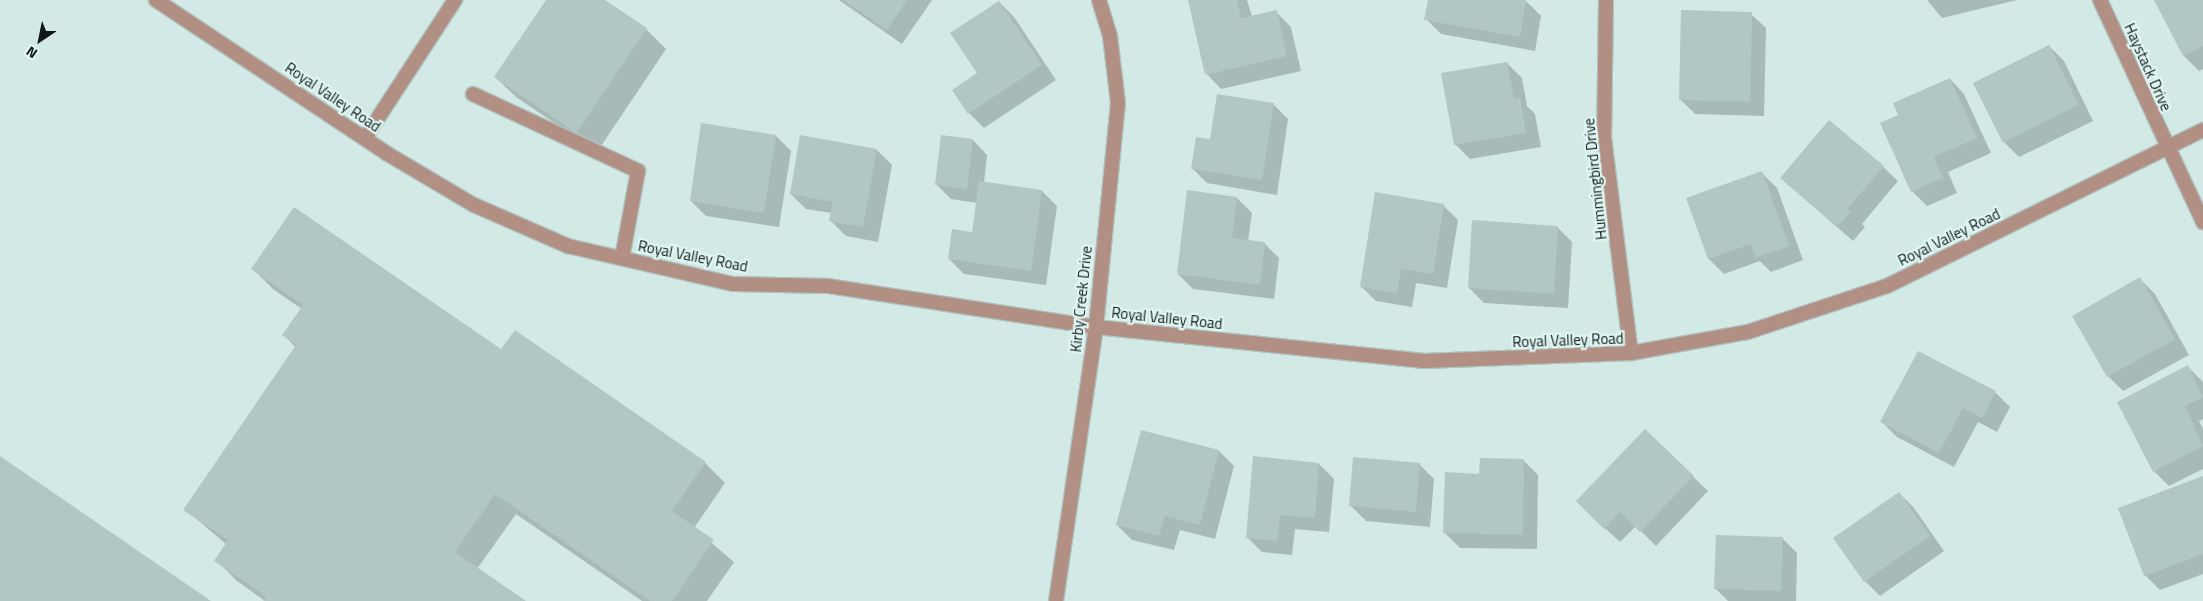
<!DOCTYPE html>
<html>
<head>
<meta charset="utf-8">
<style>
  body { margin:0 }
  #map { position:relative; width:2203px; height:601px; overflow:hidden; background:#d2e9e6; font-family:"Titillium Web",sans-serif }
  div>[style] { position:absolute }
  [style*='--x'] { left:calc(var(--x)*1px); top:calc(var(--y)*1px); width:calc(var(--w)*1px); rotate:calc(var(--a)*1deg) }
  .shadow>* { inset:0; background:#0003 }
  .building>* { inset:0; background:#b1c7c4 }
  .roads { filter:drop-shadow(1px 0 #afc3c1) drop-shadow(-1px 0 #afc3c1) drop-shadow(0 1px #afc3c1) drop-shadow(0 -1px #afc3c1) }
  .service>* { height:14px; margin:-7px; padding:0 7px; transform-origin:7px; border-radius:7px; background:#b18f83 }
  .minor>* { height:14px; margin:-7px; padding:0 7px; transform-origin:7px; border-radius:7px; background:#b18f83 }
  span { translate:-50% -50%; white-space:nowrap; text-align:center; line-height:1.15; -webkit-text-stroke:4.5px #dff6f3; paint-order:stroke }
  .street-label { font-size:15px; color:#101817 }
  .north { position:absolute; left:15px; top:15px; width:50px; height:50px; -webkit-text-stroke:4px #dff6f3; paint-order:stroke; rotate:214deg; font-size:14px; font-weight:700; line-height:20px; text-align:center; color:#101817 }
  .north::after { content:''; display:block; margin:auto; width:18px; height:22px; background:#101817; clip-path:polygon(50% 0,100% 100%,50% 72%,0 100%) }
</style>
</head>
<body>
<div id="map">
  <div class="shadow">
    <i style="clip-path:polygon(547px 0,603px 0,646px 29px,666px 49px,597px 152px,516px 97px,495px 77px)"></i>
    <i style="clip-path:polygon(839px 0,932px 0,902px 44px)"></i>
    <i style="clip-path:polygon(1189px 0,1247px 0,1252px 17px,1276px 12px,1291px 27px,1301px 71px,1221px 89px,1207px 74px)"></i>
    <i style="clip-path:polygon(1429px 0,1526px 1px,1541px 16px,1535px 51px,1441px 34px,1426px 19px)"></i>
    <i style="clip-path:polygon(1927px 0,2017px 0,1942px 18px)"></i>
    <i style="clip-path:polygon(2155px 0,2203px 0,2203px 69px,2199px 71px,2184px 56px)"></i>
    <i style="clip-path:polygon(999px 2px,1014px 17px,1056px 80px,984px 128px,969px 113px)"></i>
    <i style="clip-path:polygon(1751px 14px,1766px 28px,1764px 116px,1695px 114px,1680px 99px)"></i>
    <i style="clip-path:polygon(2049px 46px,2064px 61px,2093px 121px,2019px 157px,2004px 142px)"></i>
    <i style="clip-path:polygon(1507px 63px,1522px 78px,1527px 106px,1535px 114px,1541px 147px,1470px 159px,1455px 144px)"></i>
    <i style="clip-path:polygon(1950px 79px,1964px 94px,1991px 153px,1948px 172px,1957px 193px,1927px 206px,1912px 191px,1900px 115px)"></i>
    <i style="clip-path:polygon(1273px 104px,1288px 119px,1277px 195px,1207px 183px,1192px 168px,1211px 141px)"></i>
    <i style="clip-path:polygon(776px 136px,791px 151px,779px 227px,706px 216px,691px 201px)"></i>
    <i style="clip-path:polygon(973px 140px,987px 155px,984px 183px,1042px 191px,1057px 206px,1046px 285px,964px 274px,949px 259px,973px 233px,977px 203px,951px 199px,936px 184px)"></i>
    <i style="clip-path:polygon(877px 150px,892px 165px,878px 242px,846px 236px,831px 221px,832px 213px,806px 209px,791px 194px)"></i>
    <i style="clip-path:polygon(1883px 167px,1898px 181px,1862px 224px,1865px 227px,1853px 241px,1781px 178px)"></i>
    <i style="clip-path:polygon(1762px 173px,1777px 188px,1803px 260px,1771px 272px,1760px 261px,1724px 274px,1709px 259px,1688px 199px)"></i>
    <i style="clip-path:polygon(1237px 198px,1252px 213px,1248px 241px,1264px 243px,1279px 258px,1274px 299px,1193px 289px,1178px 274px)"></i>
    <i style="clip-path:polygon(1443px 205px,1458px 220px,1447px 288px,1416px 283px,1412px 307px,1376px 301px,1361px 286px)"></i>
    <i style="clip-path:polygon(1557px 227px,1572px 242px,1568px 308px,1484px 303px,1469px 288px)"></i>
    <i style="clip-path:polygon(253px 269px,502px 351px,705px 463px,725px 483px,694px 528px,734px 562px,707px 601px,642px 601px,516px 514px,477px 569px,524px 601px,265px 601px,237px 581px,216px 560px,227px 545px,185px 509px,296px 348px,284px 335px,302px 309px,274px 290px)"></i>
    <i style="clip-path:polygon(2140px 279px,2155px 294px,2189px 355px,2123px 391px,2108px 376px,2074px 316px)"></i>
    <i style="clip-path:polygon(2188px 367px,2203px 382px,2203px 419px,2199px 421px,2203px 429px,2203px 469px,2169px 486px,2154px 471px)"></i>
    <i style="clip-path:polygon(1995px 392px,2010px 407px,1997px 432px,1978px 422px,1954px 467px,1897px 437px,1882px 422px)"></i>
    <i style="clip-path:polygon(1645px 431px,1708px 491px,1656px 546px,1636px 526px,1620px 542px,1592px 516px)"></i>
    <i style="clip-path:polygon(1219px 451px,1234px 466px,1215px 539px,1180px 530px,1174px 550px,1132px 540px,1117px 525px)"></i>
    <i style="clip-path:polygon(1523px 460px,1538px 475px,1537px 549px,1460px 548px,1445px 533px,1480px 475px)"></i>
    <i style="clip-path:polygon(1319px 464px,1334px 479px,1329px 532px,1295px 529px,1292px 555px,1262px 552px,1247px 537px)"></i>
    <i style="clip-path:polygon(1419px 464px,1434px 479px,1430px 527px,1366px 521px,1351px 506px)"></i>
    <i style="clip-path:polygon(2203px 478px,2203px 574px,2160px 590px,2145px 575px)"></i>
    <i style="clip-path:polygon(1899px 493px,1914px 508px,1944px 551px,1880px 596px,1865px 581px)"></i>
    <i style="clip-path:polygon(1782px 538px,1797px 553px,1796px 601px,1728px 601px,1715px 588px)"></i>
  </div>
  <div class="building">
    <i style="clip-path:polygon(546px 0,605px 0,647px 28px,576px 133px,494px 77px)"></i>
    <i style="clip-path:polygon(843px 0,907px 0,887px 30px)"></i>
    <i style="clip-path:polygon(1188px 0,1237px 0,1241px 18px,1277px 10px,1287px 56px,1205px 75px)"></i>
    <i style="clip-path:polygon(1428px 0,1526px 0,1520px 37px,1424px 20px)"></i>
    <i style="clip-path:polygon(2154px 0,2203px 0,2203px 46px,2183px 56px)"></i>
    <i style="clip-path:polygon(999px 1px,1042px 65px,968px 114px,952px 90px,977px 73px,950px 33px)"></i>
    <i style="clip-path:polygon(1681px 10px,1752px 12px,1750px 102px,1679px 100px)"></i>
    <i style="clip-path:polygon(2049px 45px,2079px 105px,2003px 143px,1973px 83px)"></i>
    <i style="clip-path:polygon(1507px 62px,1514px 99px,1520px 98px,1526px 133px,1454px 145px,1441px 73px)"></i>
    <i style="clip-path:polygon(1950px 78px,1977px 138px,1934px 157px,1943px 178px,1911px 192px,1880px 123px,1898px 115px,1893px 103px)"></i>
    <i style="clip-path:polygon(1217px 94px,1274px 103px,1262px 180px,1191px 169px,1196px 137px,1210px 139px)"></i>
    <i style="clip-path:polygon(1829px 120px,1884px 166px,1847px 209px,1851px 211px,1837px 227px,1780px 178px)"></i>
    <i style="clip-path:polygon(701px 123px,776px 135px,764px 213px,690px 201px)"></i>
    <i style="clip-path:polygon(800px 135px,877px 149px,863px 227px,829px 221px,833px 202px,790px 194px)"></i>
    <i style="clip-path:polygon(941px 135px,973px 139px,967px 189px,935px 185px)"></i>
    <i style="clip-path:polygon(1762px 171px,1789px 246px,1755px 258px,1751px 244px,1708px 259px,1686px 198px)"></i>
    <i style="clip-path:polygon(979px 181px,1042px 190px,1031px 271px,948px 259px,952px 229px,972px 232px)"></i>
    <i style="clip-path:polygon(1187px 190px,1237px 197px,1232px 238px,1265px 242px,1260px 285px,1177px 274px)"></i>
    <i style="clip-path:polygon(1375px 192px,1444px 204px,1433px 274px,1401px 269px,1397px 293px,1360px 287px)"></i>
    <i style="clip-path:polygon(294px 207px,501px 349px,515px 330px,706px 462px,672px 511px,714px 540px,672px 601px,650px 601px,495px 494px,455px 552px,526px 601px,263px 601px,267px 597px,214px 561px,228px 540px,183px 510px,296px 345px,282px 335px,303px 305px,251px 269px)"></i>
    <i style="clip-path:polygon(1472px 220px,1558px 226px,1554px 294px,1468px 288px)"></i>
    <i style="clip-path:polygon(2140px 277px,2175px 339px,2107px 377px,2072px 316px)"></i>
    <i style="clip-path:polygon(1918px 351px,1996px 391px,1982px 418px,1963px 408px,1939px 453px,1880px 422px)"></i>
    <i style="clip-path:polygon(2188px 365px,2203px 397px,2185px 406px,2203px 446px,2153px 472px,2117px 402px)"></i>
    <i style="clip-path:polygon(1645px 429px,1694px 476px,1640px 532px,1620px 512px,1604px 529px,1576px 501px)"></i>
    <i style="clip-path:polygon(1141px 430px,1219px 450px,1200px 525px,1165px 516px,1159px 536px,1116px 525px)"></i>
    <i style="clip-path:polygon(0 456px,211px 601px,0 601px)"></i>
    <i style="clip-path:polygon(1253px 456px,1319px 463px,1315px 518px,1280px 515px,1277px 541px,1246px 538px)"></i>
    <i style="clip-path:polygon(1353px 457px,1420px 463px,1416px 512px,1349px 506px)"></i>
    <i style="clip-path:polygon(1480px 458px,1524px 459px,1523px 535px,1443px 533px,1445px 472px,1479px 474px)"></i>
    <i style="clip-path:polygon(2203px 476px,2203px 554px,2144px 576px,2118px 508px)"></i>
    <i style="clip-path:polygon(1899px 492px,1930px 536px,1864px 582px,1833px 538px)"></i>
    <i style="clip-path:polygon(1716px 535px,1783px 537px,1781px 591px,1714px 589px)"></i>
  </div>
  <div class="roads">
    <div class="service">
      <i style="--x:473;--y:94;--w:182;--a:25"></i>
      <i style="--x:638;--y:171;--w:88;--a:100.4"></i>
    </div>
    <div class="minor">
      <i style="--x:156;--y:0;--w:276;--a:33.6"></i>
      <i style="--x:386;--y:153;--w:102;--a:30.6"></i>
      <i style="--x:474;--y:205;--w:103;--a:23.6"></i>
      <i style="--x:568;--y:246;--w:169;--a:13"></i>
      <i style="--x:733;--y:284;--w:95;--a:1.2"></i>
      <i style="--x:828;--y:286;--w:271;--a:8.7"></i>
      <i style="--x:1096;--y:327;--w:330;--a:5.9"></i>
      <i style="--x:1424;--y:361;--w:207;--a:-2.2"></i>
      <i style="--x:1631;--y:353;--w:119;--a:-10.2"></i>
      <i style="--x:1748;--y:332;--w:146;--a:-18.3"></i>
      <i style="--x:1887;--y:286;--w:352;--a:-26.3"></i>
      <i style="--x:1606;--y:0;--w:137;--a:90.8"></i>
      <i style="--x:1604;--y:137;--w:218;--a:82.9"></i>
      <i style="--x:2100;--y:0;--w:245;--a:65.1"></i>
      <i style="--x:365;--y:138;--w:165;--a:-56.9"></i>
      <i style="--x:1056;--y:601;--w:277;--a:-81.7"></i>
      <i style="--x:1096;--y:327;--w:225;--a:-84.4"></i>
      <i style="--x:1118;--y:103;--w:67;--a:-96.8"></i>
      <i style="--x:1110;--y:36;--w:38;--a:-107"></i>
    </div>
  </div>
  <div class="street-label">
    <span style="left:2148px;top:67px;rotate:66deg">Haystack Drive</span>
    <span style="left:333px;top:97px;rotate:34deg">Royal Valley Road</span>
    <span style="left:1595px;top:179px;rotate:-96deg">Hummingbird Drive</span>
    <span style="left:1949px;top:237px;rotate:-26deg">Royal Valley Road</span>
    <span style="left:693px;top:256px;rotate:11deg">Royal Valley Road</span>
    <span style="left:1081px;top:299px;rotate:-84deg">Kirby Creek Drive</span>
    <span style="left:1167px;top:318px;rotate:6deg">Royal Valley Road</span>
    <span style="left:1568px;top:340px;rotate:-2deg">Royal Valley Road</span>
  </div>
  <div class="north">N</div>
</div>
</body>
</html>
